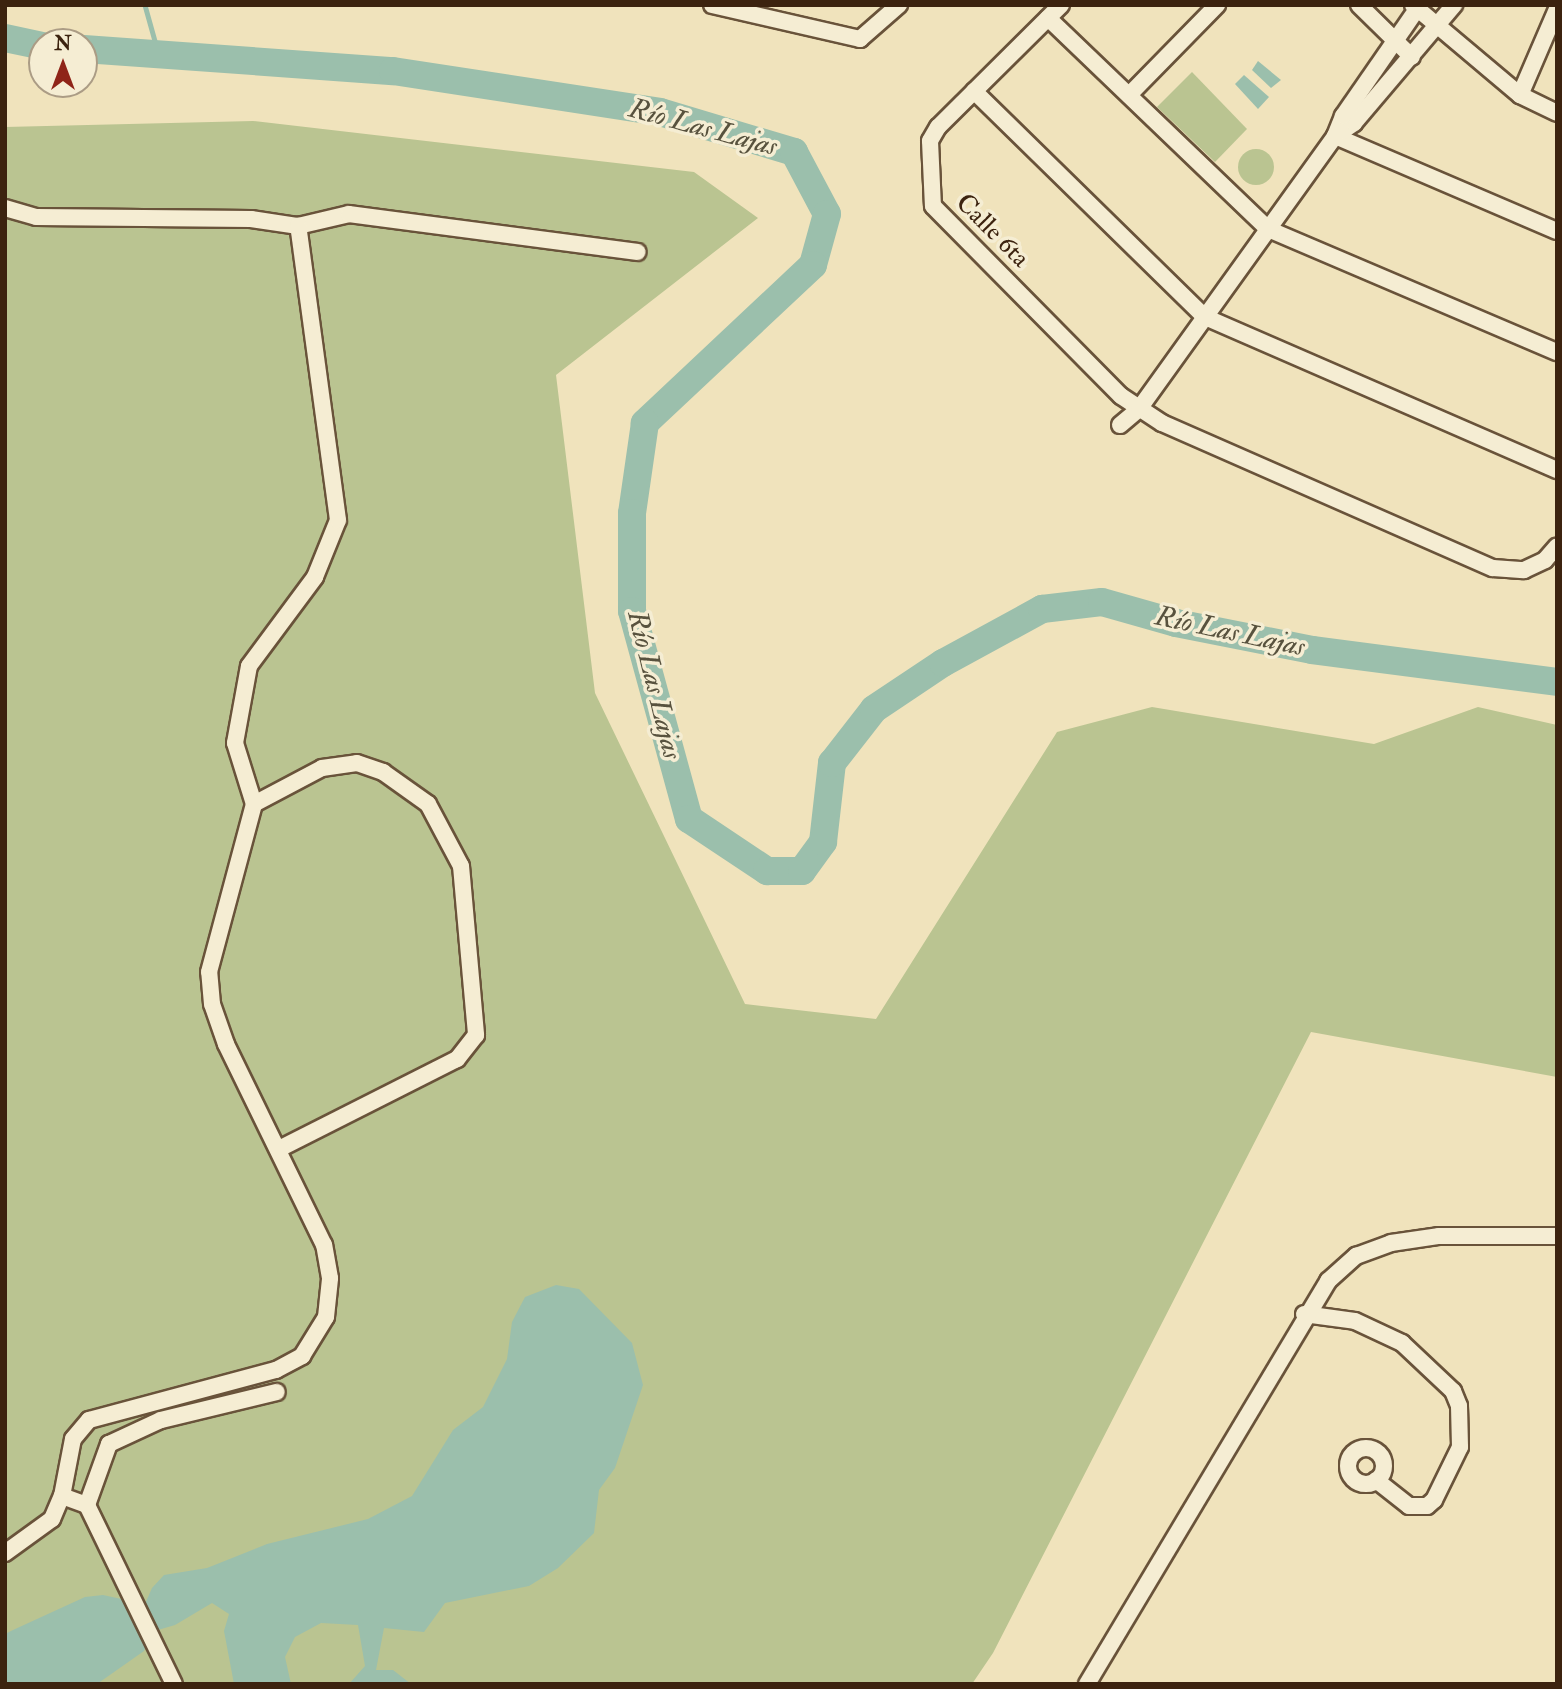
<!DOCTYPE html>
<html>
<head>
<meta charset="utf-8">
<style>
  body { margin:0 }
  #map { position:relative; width:1562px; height:1689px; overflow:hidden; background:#f0e3bc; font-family:"IM FELL Double Pica",serif }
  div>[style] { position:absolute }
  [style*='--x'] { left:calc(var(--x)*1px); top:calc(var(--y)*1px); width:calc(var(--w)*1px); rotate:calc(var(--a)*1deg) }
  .green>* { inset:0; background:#bac491 }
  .round { border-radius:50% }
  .water>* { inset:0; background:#9bbfac }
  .stream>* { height:4.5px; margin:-2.25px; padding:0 2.25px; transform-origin:2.25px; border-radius:2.25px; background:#9bbfac }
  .river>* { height:28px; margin:-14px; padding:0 14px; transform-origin:14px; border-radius:14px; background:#9bbfac }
  .roads { filter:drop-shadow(2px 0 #69533a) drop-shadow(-2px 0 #69533a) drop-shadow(0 2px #69533a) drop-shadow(0 -2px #69533a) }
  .minor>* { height:16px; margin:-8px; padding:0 8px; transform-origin:8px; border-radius:8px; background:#f5edd3 }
  .minor>.ring { margin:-8px; padding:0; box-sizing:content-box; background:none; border:16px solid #f5edd3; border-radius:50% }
  span { translate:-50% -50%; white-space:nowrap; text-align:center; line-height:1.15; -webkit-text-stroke:7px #f5edd3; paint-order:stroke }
  .street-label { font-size:26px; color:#3c230f }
  .water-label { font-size:28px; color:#58523e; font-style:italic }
  .frame { position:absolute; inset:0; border:7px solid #3c230f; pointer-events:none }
  .north { position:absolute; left:28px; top:28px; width:70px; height:70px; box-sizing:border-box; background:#f5edd3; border:2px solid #ab9c85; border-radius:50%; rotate:0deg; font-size:19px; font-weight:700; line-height:28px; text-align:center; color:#3c230f }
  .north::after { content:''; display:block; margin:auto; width:24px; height:32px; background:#8f2418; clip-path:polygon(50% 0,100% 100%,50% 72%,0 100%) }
</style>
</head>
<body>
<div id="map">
  <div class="green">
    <i style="clip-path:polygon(1192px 72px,1247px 129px,1215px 162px,1157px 107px)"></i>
    <i style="clip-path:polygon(253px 121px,694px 172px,758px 218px,556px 375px,595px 693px,745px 1004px,876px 1019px,1057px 732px,1152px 707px,1374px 744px,1478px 707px,1557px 725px,1557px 1077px,1311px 1032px,993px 1653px,972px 1684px,5px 1684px,5px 127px)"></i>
    <i class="round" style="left:1238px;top:149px;width:36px;height:36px"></i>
  </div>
  <div class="water">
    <i style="clip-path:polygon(1258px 61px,1281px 80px,1271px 88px,1252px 70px)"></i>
    <i style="clip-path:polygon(1244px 75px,1269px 97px,1258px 109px,1235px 84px)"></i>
    <i style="clip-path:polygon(556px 1285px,579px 1289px,632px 1343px,643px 1385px,615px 1468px,599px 1490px,594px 1533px,558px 1568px,529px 1586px,445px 1603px,424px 1632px,384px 1628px,376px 1670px,393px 1670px,411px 1684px,349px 1684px,365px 1666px,358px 1625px,321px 1623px,295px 1637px,285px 1657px,291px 1684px,234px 1684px,224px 1631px,229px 1614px,212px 1603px,175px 1625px,151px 1632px,144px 1651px,97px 1684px,5px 1684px,5px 1634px,13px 1630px,85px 1597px,103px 1595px,126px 1600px,141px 1613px,152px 1588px,164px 1575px,207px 1568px,267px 1544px,368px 1519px,412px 1496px,453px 1430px,483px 1407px,507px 1359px,512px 1322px,525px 1297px)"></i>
  </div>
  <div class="stream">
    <i style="--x:145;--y:5;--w:52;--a:74.4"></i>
  </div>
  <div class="river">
    <i style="--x:5;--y:38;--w:38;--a:12"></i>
    <i style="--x:84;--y:49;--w:310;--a:4.1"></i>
    <i style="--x:393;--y:71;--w:270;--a:8.7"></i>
    <i style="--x:660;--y:112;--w:140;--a:16.6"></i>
    <i style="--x:794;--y:152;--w:70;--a:62"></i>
    <i style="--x:827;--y:214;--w:53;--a:105.4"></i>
    <i style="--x:813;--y:265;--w:231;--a:136.8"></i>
    <i style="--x:645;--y:423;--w:91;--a:98.2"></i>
    <i style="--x:632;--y:513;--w:98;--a:90"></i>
    <i style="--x:632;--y:611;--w:216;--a:74.7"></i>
    <i style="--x:689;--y:819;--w:94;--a:33.7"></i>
    <i style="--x:767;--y:871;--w:35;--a:0"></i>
    <i style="--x:802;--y:871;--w:36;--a:-54"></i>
    <i style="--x:823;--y:842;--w:80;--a:-83.5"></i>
    <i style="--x:832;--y:763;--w:68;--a:-52.1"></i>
    <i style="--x:874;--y:709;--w:83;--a:-33.7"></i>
    <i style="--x:943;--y:663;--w:113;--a:-28.6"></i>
    <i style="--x:1042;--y:609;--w:60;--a:-6.7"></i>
    <i style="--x:1102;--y:602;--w:77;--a:15.8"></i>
    <i style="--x:1176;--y:623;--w:139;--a:11.2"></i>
    <i style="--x:1312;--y:650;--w:247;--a:7.4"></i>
  </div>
  <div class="roads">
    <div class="minor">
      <i style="--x:712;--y:5;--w:152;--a:12.9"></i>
      <i style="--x:860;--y:39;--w:52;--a:-41.1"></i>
      <i style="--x:1061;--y:5;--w:173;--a:135.2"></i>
      <i style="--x:938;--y:127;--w:16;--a:120"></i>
      <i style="--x:930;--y:141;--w:65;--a:87.4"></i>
      <i style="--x:933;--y:206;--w:267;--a:45.3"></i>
      <i style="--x:1121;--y:396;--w:49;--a:33.4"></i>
      <i style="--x:1162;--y:423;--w:361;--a:23.7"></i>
      <i style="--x:1493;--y:568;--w:31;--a:4"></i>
      <i style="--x:1524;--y:570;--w:23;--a:-25"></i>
      <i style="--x:1545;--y:560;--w:18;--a:-49"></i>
      <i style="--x:1359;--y:5;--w:74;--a:44.5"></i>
      <i style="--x:1413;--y:5;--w:140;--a:40.1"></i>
      <i style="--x:1520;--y:95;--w:41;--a:25.9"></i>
      <i style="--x:1048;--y:18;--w:305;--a:43.8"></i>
      <i style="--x:1268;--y:229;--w:314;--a:23.1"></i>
      <i style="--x:974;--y:91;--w:323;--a:44.4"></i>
      <i style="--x:1205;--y:317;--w:384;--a:23.5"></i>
      <i style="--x:1129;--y:95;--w:126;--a:-45.6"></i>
      <i style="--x:1520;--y:95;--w:94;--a:-66.7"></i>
      <i style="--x:1335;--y:136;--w:241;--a:23.2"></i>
      <i style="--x:1335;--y:136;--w:23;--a:-34"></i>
      <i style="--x:1354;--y:123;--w:155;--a:-49.7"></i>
      <i style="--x:5;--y:208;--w:32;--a:16"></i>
      <i style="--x:36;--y:217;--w:215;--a:0.5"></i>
      <i style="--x:251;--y:219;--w:48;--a:8.5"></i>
      <i style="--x:298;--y:226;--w:52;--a:-13.2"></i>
      <i style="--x:349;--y:214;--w:291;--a:7.5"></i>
      <i style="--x:1120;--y:425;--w:25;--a:-40"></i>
      <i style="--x:1139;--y:409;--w:336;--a:-54.3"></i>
      <i style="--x:1335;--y:136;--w:22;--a:-68"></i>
      <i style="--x:1343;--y:116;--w:135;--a:-55.3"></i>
      <i style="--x:254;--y:804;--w:77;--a:-27.9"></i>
      <i style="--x:322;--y:768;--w:35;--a:-8"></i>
      <i style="--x:357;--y:763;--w:28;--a:19"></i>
      <i style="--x:383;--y:772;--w:55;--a:35.4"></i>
      <i style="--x:428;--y:804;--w:70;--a:62"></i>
      <i style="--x:461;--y:866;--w:170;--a:84.9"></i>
      <i style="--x:476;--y:1035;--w:31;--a:128"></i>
      <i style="--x:457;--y:1059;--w:199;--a:153.2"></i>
      <i style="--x:1304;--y:1314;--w:51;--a:7.8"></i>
      <i style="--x:1355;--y:1321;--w:52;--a:25.1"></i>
      <i style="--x:1402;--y:1343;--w:70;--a:43.3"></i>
      <i style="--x:1453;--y:1391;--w:16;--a:68"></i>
      <i style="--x:1459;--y:1406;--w:41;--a:88.6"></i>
      <i style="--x:1460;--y:1447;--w:59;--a:116.1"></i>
      <i style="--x:1434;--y:1500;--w:9;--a:139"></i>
      <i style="--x:1427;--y:1506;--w:18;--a:180"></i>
      <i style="--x:1409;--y:1506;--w:42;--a:-141.8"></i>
      <i class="ring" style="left:1348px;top:1448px;width:20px;height:20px"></i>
      <i style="--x:62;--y:1496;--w:27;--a:20"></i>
      <i style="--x:87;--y:1505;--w:199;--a:64.1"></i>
      <i style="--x:87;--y:1505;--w:65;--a:-70.2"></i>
      <i style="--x:109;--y:1444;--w:57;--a:-24.8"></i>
      <i style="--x:161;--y:1420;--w:119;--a:-13.6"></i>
      <i style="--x:5;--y:1553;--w:58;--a:-35.9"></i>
      <i style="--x:52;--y:1519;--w:25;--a:-67"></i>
      <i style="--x:62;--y:1496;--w:58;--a:-79.1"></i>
      <i style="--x:73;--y:1439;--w:25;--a:-50"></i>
      <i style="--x:89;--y:1420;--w:194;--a:-15"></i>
      <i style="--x:276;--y:1370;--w:30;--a:-28"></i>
      <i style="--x:302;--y:1356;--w:46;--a:-58.4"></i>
      <i style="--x:326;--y:1317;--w:39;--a:-84"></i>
      <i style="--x:330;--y:1278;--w:34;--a:-100"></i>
      <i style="--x:324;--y:1245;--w:224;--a:-116"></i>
      <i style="--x:226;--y:1044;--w:42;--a:-109.3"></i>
      <i style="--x:212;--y:1004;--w:32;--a:-95"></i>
      <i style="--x:209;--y:972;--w:174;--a:-75"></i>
      <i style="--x:254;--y:804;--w:64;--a:-107.3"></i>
      <i style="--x:235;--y:743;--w:78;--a:-79.7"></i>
      <i style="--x:249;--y:666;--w:111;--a:-53.4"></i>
      <i style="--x:315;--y:577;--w:61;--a:-68"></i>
      <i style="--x:338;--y:520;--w:297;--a:-97.7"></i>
      <i style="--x:1087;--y:1684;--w:470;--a:-59.1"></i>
      <i style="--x:1328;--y:1281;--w:38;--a:-42"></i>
      <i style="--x:1356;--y:1256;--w:37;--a:-20"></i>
      <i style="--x:1391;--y:1243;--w:49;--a:-8.3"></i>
      <i style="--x:1439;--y:1236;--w:118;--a:0"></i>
    </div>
  </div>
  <div class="street-label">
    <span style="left:992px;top:231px;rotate:45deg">Calle 6ta</span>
  </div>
  <div class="water-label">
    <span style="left:703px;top:128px;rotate:15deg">Río Las Lajas</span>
    <span style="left:1230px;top:632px;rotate:12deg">Río Las Lajas</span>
    <span style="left:654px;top:685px;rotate:76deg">Río Las Lajas</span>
  </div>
  <div class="frame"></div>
  <div class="north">N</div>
</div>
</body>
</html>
